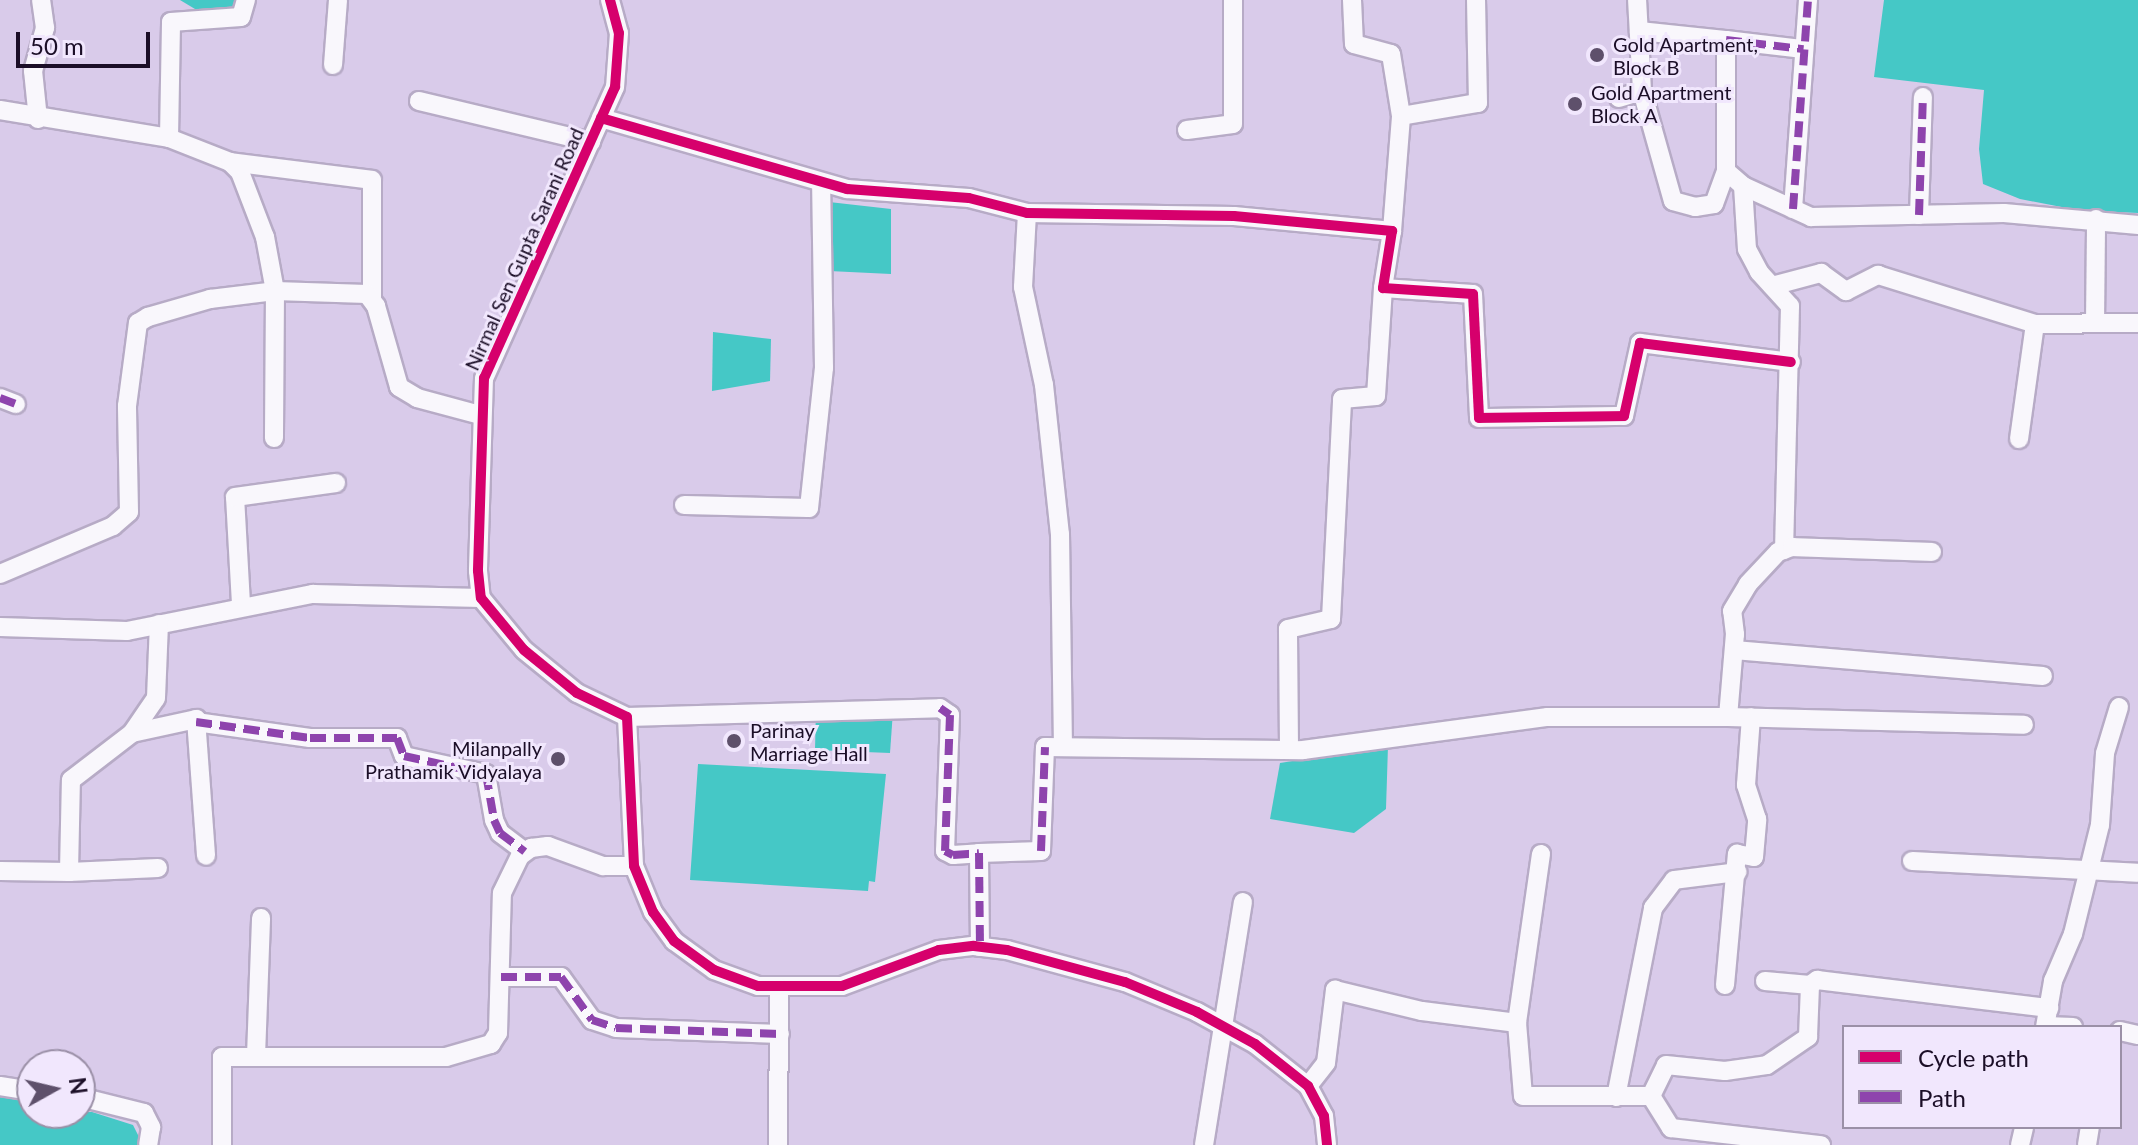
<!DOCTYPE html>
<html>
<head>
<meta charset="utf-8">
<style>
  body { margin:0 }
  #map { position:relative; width:2138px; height:1145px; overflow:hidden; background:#d9cbea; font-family:Lato,sans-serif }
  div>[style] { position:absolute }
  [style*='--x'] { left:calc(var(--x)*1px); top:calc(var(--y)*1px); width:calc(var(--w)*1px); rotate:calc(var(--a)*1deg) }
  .water>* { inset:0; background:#45c8c6 }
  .roads { filter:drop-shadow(2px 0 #b7abc6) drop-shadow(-2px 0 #b7abc6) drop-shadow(0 2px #b7abc6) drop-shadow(0 -2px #b7abc6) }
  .street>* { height:18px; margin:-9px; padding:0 9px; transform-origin:9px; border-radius:9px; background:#f9f7fc }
  .quiet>* { height:8px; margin-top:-4px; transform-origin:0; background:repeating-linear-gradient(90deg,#8e44ad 0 16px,transparent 0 24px) }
  .cycleway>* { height:10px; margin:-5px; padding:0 5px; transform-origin:5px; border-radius:5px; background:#d6006c }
  .dots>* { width:22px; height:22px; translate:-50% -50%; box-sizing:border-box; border:4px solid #f1e7fd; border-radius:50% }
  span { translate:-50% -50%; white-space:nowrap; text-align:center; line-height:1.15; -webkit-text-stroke:6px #f1e7fd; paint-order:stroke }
  .poi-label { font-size:20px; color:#1b0e27 }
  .left { translate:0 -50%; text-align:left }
  .right { translate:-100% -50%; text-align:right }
  .street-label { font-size:20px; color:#1b0e27 }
  .legend { position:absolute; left:1842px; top:1025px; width:280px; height:104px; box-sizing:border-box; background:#f1e7fd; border:2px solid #9b90a7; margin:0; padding:10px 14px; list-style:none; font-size:24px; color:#1b0e27 }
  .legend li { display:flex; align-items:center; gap:16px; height:40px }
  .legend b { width:40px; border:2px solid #9b90a7 }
  .north { position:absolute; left:16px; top:1049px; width:80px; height:80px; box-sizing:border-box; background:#f1e7fd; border:2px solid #9b90a7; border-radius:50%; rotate:82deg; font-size:22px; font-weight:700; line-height:32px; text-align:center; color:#1b0e27 }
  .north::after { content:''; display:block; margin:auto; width:28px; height:36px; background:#5e506b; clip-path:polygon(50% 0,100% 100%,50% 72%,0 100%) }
  .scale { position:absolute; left:16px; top:32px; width:134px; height:36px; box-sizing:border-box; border:4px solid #1b0e27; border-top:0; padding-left:10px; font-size:24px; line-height:28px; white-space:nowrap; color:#1b0e27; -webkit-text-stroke:6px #f1e7fd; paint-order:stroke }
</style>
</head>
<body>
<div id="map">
  <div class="water">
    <i style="clip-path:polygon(180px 0,239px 0,238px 5px,205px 15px)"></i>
    <i style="clip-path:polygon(1884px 0,2138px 0,2138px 213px,2077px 210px,2020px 199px,1983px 184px,1979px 149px,1984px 90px,1874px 77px)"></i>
    <i style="clip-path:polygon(829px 202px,891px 209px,891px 274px,829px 271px)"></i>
    <i style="clip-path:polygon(713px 332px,771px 339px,770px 381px,712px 391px)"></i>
    <i style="clip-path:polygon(816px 707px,893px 711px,890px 753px,815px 750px)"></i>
    <i style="clip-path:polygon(1388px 746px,1386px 809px,1354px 833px,1270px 819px,1280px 763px)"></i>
    <i style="clip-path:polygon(698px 764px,886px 774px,875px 882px,869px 881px,868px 891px,690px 880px)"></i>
    <i style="clip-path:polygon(0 1090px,32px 1096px,32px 1113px,92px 1112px,133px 1125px,143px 1145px,0 1145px)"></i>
  </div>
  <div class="roads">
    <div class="street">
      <i style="--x:610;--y:0;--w:34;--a:75"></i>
      <i style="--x:619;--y:33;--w:54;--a:94.2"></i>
      <i style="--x:615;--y:87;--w:319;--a:114.2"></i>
      <i style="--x:484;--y:378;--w:193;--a:91.8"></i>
      <i style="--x:478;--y:571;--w:27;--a:84"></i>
      <i style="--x:481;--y:598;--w:67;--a:50.4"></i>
      <i style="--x:524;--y:650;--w:68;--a:39.1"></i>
      <i style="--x:577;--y:693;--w:55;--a:25.6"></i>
      <i style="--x:627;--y:717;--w:149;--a:87.3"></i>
      <i style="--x:634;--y:866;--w:50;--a:67.6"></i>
      <i style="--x:653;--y:912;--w:36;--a:54"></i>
      <i style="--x:674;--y:941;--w:49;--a:35.9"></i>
      <i style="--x:714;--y:970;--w:47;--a:20"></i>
      <i style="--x:758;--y:986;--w:84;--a:0"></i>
      <i style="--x:842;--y:986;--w:103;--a:-20.4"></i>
      <i style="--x:939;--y:950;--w:35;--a:-7"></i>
      <i style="--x:974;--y:946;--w:33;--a:7"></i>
      <i style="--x:1007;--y:950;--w:122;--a:15.2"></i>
      <i style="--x:1125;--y:982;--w:78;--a:22.6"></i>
      <i style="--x:1197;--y:1012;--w:66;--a:28.9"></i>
      <i style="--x:1255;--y:1044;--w:68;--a:38.4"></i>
      <i style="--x:1308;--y:1086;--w:34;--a:62"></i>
      <i style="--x:1324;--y:1116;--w:29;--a:84"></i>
      <i style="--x:1352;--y:0;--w:44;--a:87.4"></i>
      <i style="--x:1354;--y:44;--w:38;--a:15"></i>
      <i style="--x:1391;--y:54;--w:63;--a:80.8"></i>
      <i style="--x:1639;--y:31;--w:87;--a:5.9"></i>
      <i style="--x:1726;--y:40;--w:131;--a:90"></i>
      <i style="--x:1726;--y:171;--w:23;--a:41"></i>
      <i style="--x:1743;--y:186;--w:75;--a:24.5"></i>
      <i style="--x:1811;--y:217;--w:193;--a:-1.2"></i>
      <i style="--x:2004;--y:213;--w:135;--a:5.1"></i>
      <i style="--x:1726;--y:40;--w:78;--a:6.7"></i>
      <i style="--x:333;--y:65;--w:65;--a:-85.6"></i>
      <i style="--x:1642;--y:91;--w:114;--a:74.3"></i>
      <i style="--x:1673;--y:201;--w:23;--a:15"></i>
      <i style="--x:1695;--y:207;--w:19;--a:-9"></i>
      <i style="--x:1714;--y:204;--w:35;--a:-70"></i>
      <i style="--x:1619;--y:98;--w:24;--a:-17"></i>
      <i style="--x:1642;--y:91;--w:91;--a:-93.1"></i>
      <i style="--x:419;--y:101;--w:177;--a:13.4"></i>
      <i style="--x:0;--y:110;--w:171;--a:9.4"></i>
      <i style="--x:169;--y:138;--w:66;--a:21.5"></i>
      <i style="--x:230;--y:162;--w:14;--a:45"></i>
      <i style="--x:240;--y:172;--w:70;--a:69"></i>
      <i style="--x:265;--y:237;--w:55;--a:79.5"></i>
      <i style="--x:275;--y:291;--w:147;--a:90.4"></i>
      <i style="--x:601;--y:118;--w:256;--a:16.1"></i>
      <i style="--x:847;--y:189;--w:122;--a:4.2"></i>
      <i style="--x:969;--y:198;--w:60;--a:14.5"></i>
      <i style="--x:1027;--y:213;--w:207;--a:0.8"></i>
      <i style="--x:1234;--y:216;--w:159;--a:5.4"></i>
      <i style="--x:1392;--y:231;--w:58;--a:99"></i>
      <i style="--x:1383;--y:288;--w:90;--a:3.8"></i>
      <i style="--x:1473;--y:294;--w:124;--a:87.2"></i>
      <i style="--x:1479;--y:418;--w:145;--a:-0.8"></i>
      <i style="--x:1624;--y:416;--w:75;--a:-77.6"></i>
      <i style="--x:1640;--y:343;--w:152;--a:7.2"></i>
      <i style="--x:38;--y:119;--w:48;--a:-95.9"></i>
      <i style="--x:33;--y:71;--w:45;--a:-74.4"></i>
      <i style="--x:45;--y:28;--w:28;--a:-98"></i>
      <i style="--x:1187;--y:130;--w:46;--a:-7.4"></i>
      <i style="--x:1233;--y:124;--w:124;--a:-90"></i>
      <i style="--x:169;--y:138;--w:116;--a:-89"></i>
      <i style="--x:171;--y:22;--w:70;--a:-4.1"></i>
      <i style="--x:241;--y:17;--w:18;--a:-74"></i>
      <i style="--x:230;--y:162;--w:143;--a:7.2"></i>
      <i style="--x:372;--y:180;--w:118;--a:90"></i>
      <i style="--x:1743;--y:186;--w:63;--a:86.4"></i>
      <i style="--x:1747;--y:249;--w:26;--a:62"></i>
      <i style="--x:1759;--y:272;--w:46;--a:47.6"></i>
      <i style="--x:1790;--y:306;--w:244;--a:91.4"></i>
      <i style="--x:1793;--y:209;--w:210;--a:-85.9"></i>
      <i style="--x:1027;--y:213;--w:74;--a:93.1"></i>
      <i style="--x:1023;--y:287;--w:100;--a:77.9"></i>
      <i style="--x:1044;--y:385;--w:150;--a:83.9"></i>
      <i style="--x:1060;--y:534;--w:210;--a:89.2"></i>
      <i style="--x:1919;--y:215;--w:118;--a:-88.1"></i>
      <i style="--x:1392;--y:231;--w:115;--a:-85.5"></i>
      <i style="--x:1401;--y:116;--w:78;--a:-9.6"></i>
      <i style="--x:1478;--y:103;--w:103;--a:-91.1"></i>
      <i style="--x:1772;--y:286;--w:51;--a:-14.9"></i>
      <i style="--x:1821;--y:273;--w:31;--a:36"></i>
      <i style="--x:1846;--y:291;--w:36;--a:-27"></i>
      <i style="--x:1878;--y:275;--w:164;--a:17.3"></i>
      <i style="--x:2095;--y:323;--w:104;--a:-89.4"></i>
      <i style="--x:0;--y:398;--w:17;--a:21"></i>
      <i style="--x:2019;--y:439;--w:116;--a:-82.1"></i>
      <i style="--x:2035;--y:324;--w:103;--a:-0.6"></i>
      <i style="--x:684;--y:505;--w:125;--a:1.4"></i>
      <i style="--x:809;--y:508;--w:141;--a:-83.9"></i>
      <i style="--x:824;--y:368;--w:184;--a:-90.9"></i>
      <i style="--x:0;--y:574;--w:123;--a:-23"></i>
      <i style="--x:113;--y:526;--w:21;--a:-41"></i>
      <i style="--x:129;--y:512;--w:106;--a:-91.1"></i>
      <i style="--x:127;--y:406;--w:84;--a:-82.5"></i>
      <i style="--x:138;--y:323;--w:12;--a:-31"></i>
      <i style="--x:148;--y:317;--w:65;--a:-16.2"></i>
      <i style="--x:210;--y:299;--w:65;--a:-7"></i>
      <i style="--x:275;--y:291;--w:92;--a:1.9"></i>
      <i style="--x:367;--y:294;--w:15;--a:53"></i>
      <i style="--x:376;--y:306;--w:84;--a:74.1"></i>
      <i style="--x:399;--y:387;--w:21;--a:31"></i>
      <i style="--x:417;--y:398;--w:65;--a:15.1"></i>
      <i style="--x:241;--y:604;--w:107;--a:-93.2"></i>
      <i style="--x:235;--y:497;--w:102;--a:-7.9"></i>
      <i style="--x:0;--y:627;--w:127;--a:1.8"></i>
      <i style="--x:127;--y:631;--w:190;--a:-11.3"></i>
      <i style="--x:313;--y:594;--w:168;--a:1.4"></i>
      <i style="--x:1734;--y:650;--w:310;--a:4.8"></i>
      <i style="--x:627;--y:717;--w:313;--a:-1.6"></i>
      <i style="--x:940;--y:708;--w:12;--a:35"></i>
      <i style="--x:950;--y:715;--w:136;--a:92.1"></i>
      <i style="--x:945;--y:851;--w:9;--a:27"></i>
      <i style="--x:953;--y:855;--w:26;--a:-4"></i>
      <i style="--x:979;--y:853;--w:94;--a:89.4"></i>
      <i style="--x:1728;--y:717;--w:296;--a:1.5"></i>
      <i style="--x:196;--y:722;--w:115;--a:8"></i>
      <i style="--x:310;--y:738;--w:87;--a:0"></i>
      <i style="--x:397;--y:738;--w:19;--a:69"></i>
      <i style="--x:404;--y:756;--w:84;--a:12.4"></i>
      <i style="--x:486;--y:774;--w:47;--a:80.1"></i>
      <i style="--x:494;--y:820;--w:14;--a:65"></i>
      <i style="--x:500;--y:833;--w:31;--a:37"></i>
      <i style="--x:132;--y:733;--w:66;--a:-12.3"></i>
      <i style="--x:196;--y:719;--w:137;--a:85.8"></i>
      <i style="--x:1289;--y:747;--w:118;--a:-90.5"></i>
      <i style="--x:1288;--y:629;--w:44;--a:-13.1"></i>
      <i style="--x:1331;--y:619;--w:220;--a:-87.1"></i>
      <i style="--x:1342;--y:399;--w:34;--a:-5"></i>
      <i style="--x:1376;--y:396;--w:108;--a:-86.3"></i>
      <i style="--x:979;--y:853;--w:62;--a:-1.8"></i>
      <i style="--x:1041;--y:851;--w:104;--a:-87.8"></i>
      <i style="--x:1045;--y:747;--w:258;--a:0.7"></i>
      <i style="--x:1303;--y:750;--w:247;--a:-7.7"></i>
      <i style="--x:1548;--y:717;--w:180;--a:0"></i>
      <i style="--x:1728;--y:717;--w:83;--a:-85.2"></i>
      <i style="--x:1735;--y:634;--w:23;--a:-97"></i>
      <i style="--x:1732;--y:611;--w:31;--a:-59"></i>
      <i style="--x:1748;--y:584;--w:44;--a:-46.8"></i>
      <i style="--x:1778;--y:552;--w:15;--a:-20"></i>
      <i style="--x:1792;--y:547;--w:140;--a:2"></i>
      <i style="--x:1541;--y:854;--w:171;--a:98.1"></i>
      <i style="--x:1517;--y:1023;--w:73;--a:85.3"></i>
      <i style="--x:1523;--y:1096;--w:128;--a:0"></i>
      <i style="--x:1651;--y:1096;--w:34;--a:-64"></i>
      <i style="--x:1666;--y:1065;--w:59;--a:5.8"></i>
      <i style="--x:1725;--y:1071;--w:42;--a:-8.1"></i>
      <i style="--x:1767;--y:1065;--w:50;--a:-34.3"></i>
      <i style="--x:1808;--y:1037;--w:52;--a:-87.8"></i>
      <i style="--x:1810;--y:985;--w:9;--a:-36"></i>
      <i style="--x:1817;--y:980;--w:234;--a:6.9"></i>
      <i style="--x:1912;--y:861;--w:226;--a:3"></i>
      <i style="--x:0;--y:871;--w:69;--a:0.8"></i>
      <i style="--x:69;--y:872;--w:92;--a:-88.8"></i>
      <i style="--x:71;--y:780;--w:77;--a:-37.6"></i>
      <i style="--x:132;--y:733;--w:42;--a:-55.6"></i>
      <i style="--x:156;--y:698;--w:74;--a:-87.7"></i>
      <i style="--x:69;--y:872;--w:89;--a:-2.6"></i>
      <i style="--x:501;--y:977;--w:60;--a:0"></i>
      <i style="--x:561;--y:977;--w:53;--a:54.2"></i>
      <i style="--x:592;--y:1020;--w:25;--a:18"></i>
      <i style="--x:616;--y:1028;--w:164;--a:2.1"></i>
      <i style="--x:1765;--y:981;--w:45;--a:5.1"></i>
      <i style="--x:1725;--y:985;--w:132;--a:-84.8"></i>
      <i style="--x:1737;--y:854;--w:17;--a:10"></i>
      <i style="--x:1754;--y:857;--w:38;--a:-85"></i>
      <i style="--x:1757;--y:819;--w:36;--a:-108"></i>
      <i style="--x:1746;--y:785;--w:68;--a:-85.8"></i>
      <i style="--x:2046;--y:1026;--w:27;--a:2"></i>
      <i style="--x:2045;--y:1027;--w:47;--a:-80.1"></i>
      <i style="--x:2053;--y:981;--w:51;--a:-66.9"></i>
      <i style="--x:2073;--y:934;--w:112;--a:-76.1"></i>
      <i style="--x:2100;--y:825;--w:72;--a:-86"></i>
      <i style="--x:2105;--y:753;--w:48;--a:-73.1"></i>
      <i style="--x:2120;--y:1031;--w:18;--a:13"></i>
      <i style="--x:256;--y:1056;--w:138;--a:-87.9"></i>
      <i style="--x:0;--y:1086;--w:32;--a:9"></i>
      <i style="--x:1308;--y:1086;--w:29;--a:-52"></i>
      <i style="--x:1326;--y:1063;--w:74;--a:-83"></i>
      <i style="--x:1335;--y:990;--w:89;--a:13.6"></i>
      <i style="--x:1422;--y:1011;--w:96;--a:7.2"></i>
      <i style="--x:1651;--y:1096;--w:38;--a:58"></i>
      <i style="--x:1671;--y:1128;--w:151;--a:6.5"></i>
      <i style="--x:80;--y:1097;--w:66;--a:14"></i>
      <i style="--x:144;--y:1113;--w:16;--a:63"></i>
      <i style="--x:151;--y:1127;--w:18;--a:99"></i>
      <i style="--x:1616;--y:1097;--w:193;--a:-78.9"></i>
      <i style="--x:1653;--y:908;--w:35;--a:-53"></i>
      <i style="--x:1674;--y:880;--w:64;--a:-7.2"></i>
      <i style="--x:222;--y:1145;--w:88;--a:-90"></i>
      <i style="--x:222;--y:1057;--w:224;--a:0"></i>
      <i style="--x:446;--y:1057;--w:47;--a:-16.1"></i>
      <i style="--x:491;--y:1044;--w:13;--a:-58"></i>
      <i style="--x:498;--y:1033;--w:140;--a:-88.4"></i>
      <i style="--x:502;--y:893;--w:41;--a:-64.1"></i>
      <i style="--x:520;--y:856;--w:14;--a:-36"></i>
      <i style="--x:531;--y:848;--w:17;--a:-7"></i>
      <i style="--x:548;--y:846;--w:59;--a:20"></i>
      <i style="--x:603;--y:866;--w:31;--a:0"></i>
      <i style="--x:778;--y:1145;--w:157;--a:-89.6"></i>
      <i style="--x:1204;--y:1145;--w:246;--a:-80.9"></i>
      <i style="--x:2020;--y:1145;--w:18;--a:-77"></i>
      <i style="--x:2087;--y:1145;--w:18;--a:-81"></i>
    </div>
  </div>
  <div class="quiet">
    <i style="--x:1726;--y:40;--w:78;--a:6.7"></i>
    <i style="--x:1793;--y:209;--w:210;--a:-85.9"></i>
    <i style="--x:1919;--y:215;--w:118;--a:-88.1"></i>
    <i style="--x:0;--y:398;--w:17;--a:21"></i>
    <i style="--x:940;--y:708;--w:12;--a:35"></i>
    <i style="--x:950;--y:715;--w:136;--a:92.1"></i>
    <i style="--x:945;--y:851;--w:9;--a:27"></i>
    <i style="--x:953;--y:855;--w:26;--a:-4"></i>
    <i style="--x:979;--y:853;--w:94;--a:89.4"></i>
    <i style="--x:196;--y:722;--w:115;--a:8"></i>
    <i style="--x:310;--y:738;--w:87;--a:0"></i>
    <i style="--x:397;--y:738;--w:19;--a:69"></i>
    <i style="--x:404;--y:756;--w:84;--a:12.4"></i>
    <i style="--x:486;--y:774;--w:47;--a:80.1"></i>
    <i style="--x:494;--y:820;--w:14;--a:65"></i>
    <i style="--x:500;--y:833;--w:31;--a:37"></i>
    <i style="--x:1041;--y:851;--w:104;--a:-87.8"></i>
    <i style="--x:501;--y:977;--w:60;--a:0"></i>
    <i style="--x:561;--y:977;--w:53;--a:54.2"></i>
    <i style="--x:592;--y:1020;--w:25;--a:18"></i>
    <i style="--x:616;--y:1028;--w:164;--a:2.1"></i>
  </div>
  <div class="cycleway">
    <i style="--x:610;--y:0;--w:34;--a:75"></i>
    <i style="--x:619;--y:33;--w:54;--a:94.2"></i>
    <i style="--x:615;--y:87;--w:319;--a:114.2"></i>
    <i style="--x:484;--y:378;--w:193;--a:91.8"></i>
    <i style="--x:478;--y:571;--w:27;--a:84"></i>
    <i style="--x:481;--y:598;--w:67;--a:50.4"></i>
    <i style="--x:524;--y:650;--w:68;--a:39.1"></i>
    <i style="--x:577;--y:693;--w:55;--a:25.6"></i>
    <i style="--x:627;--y:717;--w:149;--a:87.3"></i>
    <i style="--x:634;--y:866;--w:50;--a:67.6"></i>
    <i style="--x:653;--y:912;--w:36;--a:54"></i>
    <i style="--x:674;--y:941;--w:49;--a:35.9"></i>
    <i style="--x:714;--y:970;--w:47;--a:20"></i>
    <i style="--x:758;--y:986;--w:84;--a:0"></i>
    <i style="--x:842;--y:986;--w:103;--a:-20.4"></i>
    <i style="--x:939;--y:950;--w:35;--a:-7"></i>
    <i style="--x:974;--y:946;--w:33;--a:7"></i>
    <i style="--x:1007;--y:950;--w:122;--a:15.2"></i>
    <i style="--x:1125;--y:982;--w:78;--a:22.6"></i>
    <i style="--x:1197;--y:1012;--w:66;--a:28.9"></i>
    <i style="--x:1255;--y:1044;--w:68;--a:38.4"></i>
    <i style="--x:1308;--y:1086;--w:34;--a:62"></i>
    <i style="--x:1324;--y:1116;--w:29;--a:84"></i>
    <i style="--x:601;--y:118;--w:256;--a:16.1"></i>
    <i style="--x:847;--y:189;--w:122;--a:4.2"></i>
    <i style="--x:969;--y:198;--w:60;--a:14.5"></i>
    <i style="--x:1027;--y:213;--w:207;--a:0.8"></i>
    <i style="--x:1234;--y:216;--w:159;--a:5.4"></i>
    <i style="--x:1392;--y:231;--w:58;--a:99"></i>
    <i style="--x:1383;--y:288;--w:90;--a:3.8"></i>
    <i style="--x:1473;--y:294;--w:124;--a:87.2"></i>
    <i style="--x:1479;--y:418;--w:145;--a:-0.8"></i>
    <i style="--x:1624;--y:416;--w:75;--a:-77.6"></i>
    <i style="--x:1640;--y:343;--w:152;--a:7.2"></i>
  </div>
  <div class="dots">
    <i style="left:1597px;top:55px;background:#5e506b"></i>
    <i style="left:1575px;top:104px;background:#5e506b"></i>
    <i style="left:734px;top:741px;background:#5e506b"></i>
    <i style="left:558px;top:759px;background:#5e506b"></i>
  </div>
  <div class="poi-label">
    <span class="left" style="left:1613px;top:56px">Gold Apartment,<br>Block B</span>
    <span class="left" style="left:1591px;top:104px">Gold Apartment<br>Block A</span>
    <span class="left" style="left:750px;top:742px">Parinay<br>Marriage Hall</span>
    <span class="right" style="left:542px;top:760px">Milanpally<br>Prathamik Vidyalaya</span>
  </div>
  <div class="street-label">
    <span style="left:524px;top:249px;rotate:-66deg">Nirmal Sen Gupta Sarani Road</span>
  </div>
  <ul class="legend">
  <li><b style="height:10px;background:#d6006c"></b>Cycle path</li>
  <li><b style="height:10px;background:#8e44ad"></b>Path</li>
  </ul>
  <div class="north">N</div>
  <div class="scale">50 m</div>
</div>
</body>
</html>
